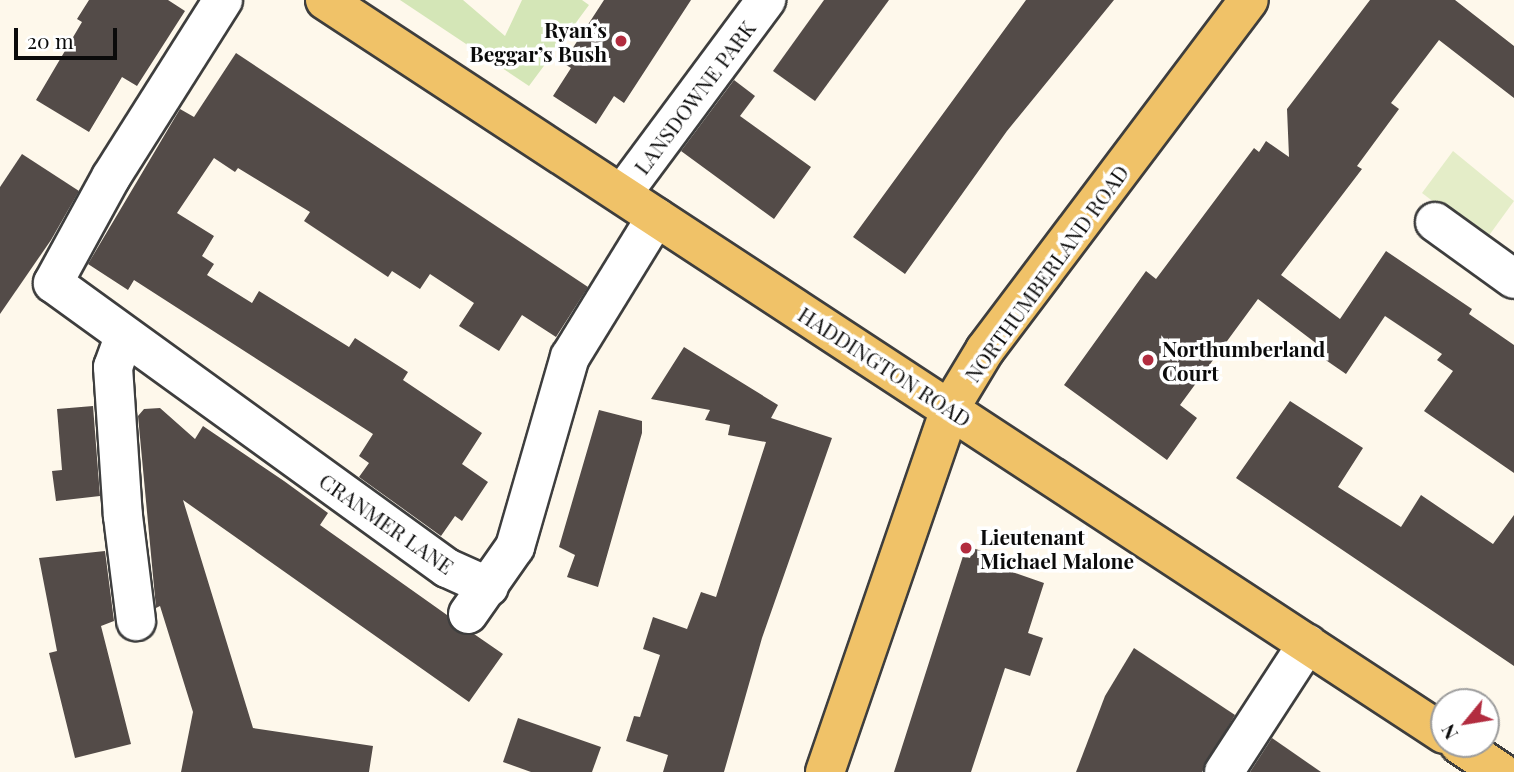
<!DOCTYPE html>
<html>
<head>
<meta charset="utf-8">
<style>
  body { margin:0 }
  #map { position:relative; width:1514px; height:772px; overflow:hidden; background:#fef8eb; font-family:"Playfair Display",serif }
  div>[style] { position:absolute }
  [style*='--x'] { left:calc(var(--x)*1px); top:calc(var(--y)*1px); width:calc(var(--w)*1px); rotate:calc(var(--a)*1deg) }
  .green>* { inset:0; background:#d4e6b7 }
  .pitch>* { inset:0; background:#e4edc8 }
  .building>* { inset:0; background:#534b48 }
  .roads { filter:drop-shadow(2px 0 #3e3e3e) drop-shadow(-2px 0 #3e3e3e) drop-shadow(0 2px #3e3e3e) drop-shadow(0 -2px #3e3e3e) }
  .minor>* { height:38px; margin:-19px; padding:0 19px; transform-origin:19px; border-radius:19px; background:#fff }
  .major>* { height:38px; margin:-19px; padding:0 19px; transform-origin:19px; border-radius:19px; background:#f0c268 }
  .dots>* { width:19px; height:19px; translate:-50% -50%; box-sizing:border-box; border:4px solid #fff; border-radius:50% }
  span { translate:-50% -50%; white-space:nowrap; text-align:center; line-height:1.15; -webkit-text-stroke:7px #fff; paint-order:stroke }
  .poi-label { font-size:21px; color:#0b0b0b; font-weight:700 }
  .right { translate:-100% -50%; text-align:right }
  .left { translate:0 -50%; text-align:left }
  .street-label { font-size:21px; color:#0b0b0b }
  .north { position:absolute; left:1430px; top:688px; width:70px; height:70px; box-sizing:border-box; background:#fff; border:2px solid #9d9d9d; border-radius:50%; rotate:240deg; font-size:19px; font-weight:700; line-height:28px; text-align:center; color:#0b0b0b }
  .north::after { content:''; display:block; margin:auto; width:24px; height:32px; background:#b22c3f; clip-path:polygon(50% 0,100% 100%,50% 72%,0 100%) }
  .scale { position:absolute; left:14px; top:28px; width:103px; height:32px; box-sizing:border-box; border:4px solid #0b0b0b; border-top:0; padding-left:9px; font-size:21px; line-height:24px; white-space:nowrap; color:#0b0b0b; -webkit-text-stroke:5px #fff; paint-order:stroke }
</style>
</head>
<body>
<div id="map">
  <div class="green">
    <i style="clip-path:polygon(400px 0,463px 0,505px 36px,522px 0,582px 0,589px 5px,529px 86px)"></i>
  </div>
  <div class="pitch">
    <i style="clip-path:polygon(1453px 151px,1514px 201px,1485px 241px,1422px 193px)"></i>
  </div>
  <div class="building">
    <i style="clip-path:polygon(89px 0,168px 0,185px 11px,137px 86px,122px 77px,89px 132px,36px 100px,82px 22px,77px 19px)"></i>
    <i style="clip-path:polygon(604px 0,691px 0,624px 103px,614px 96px,596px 124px,553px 96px,571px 68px,563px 63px)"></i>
    <i style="clip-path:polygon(824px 0,889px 0,815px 101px,773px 71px)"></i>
    <i style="clip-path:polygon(1026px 0,1114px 0,1007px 131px,905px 274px,853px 237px)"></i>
    <i style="clip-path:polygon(1370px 0,1455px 0,1514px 46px,1514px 98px,1439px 40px,1391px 103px,1399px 109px,1357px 166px,1362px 169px,1281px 275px,1340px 319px,1386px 251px,1472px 309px,1469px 314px,1514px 345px,1514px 473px,1424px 411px,1453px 371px,1437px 360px,1442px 354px,1385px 316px,1346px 374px,1317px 354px,1321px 347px,1258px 299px,1180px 405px,1197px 418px,1167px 460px,1064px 385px,1146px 271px,1156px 279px,1254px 148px,1259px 152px,1266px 141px,1289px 157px,1287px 109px)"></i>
    <i style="clip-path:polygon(236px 53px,588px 287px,556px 337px,522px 315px,499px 351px,459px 326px,474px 303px,430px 274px,420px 289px,392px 271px,388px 277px,304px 221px,310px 212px,238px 168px,235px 172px,214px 158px,177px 213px,214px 236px,202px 256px,214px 264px,207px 275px,252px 303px,259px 291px,349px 347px,355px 338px,408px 372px,403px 380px,482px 433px,462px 464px,488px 482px,462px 521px,455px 516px,441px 536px,359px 477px,369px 463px,359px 456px,373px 434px,134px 280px,128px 290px,88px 264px,180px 109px,194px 117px)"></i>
    <i style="clip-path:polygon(734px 80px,755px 96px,740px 116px,811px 167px,774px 219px,681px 151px)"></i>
    <i style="clip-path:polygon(22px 154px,79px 191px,51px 240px,0 314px,0 187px)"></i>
    <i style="clip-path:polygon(684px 347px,778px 405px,771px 418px,832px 438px,762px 638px,724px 772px,663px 772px,668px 755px,626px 741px,634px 716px,640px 717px,660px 655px,643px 649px,653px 617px,687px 629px,701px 592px,716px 597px,766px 442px,728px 435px,730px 425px,705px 420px,710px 410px,651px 399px)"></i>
    <i style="clip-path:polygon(1290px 401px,1363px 448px,1338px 487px,1401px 527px,1421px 495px,1493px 544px,1514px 515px,1514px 666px,1236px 478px)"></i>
    <i style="clip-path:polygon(93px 406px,100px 496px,56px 501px,52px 471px,62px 470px,57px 409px)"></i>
    <i style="clip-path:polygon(160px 408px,195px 439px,203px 426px,284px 481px,328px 513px,320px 525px,447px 615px,455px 631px,474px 634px,503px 654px,469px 702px,183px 500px,253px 728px,373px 746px,369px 772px,181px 772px,193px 712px,160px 606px,156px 608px,138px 416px,144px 409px)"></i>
    <i style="clip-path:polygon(599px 410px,642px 421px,642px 433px,598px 587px,567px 577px,575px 555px,559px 547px)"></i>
    <i style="clip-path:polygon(973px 548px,1001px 558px,998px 567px,1044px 583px,1028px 633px,1043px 638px,1030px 676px,1005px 668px,971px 772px,894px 772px,963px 556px,970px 558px)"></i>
    <i style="clip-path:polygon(105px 551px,114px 621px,101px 626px,131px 744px,75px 758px,49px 653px,57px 651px,39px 558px)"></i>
    <i style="clip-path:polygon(1134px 648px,1235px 715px,1202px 772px,1076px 772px,1105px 696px)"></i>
    <i style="clip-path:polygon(518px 718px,601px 747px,592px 772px,531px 772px,503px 762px)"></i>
    <i style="clip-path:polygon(1272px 738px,1321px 772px,1250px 772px)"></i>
  </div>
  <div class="roads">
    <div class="minor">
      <i style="--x:223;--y:0;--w:209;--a:122.3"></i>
      <i style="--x:111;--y:177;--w:121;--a:118.7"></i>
      <i style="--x:53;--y:283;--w:486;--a:35.9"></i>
      <i style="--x:447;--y:568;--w:46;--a:24.3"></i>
      <i style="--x:622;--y:194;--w:242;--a:-53.4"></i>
      <i style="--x:1435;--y:222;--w:97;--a:35.8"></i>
      <i style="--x:124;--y:337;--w:32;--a:110"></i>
      <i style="--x:113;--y:367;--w:149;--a:86.2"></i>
      <i style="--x:123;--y:516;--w:106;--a:82.9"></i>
      <i style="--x:468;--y:614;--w:82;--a:-55"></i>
      <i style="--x:515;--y:547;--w:198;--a:-73.9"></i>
      <i style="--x:570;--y:357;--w:164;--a:-58.4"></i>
      <i style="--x:1224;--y:772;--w:153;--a:-57"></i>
    </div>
    <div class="major">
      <i style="--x:325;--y:0;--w:1338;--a:33.26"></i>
      <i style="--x:1459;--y:744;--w:50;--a:33.7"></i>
      <i style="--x:825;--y:772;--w:385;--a:-71"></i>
      <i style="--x:950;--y:408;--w:68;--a:-58.9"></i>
      <i style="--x:985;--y:350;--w:438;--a:-53"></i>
    </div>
  </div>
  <div class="dots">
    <i style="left:621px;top:41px;background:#b22c3f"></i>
    <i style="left:1148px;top:360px;background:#b22c3f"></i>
    <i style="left:966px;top:548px;background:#b22c3f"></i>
  </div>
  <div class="poi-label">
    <span class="right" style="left:607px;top:41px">Ryan’s<br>Beggar’s Bush</span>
    <span class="left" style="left:1162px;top:360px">Northumberland<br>Court</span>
    <span class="left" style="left:980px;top:548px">Lieutenant<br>Michael Malone</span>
  </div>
  <div class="street-label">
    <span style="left:694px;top:97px;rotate:-53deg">LANSDOWNE PARK</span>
    <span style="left:1046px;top:273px;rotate:-54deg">NORTHUMBERLAND ROAD</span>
    <span style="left:885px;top:366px;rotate:33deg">HADDINGTON ROAD</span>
    <span style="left:387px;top:523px;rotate:35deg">CRANMER LANE</span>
  </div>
  <div class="north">N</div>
  <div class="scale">20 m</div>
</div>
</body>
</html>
